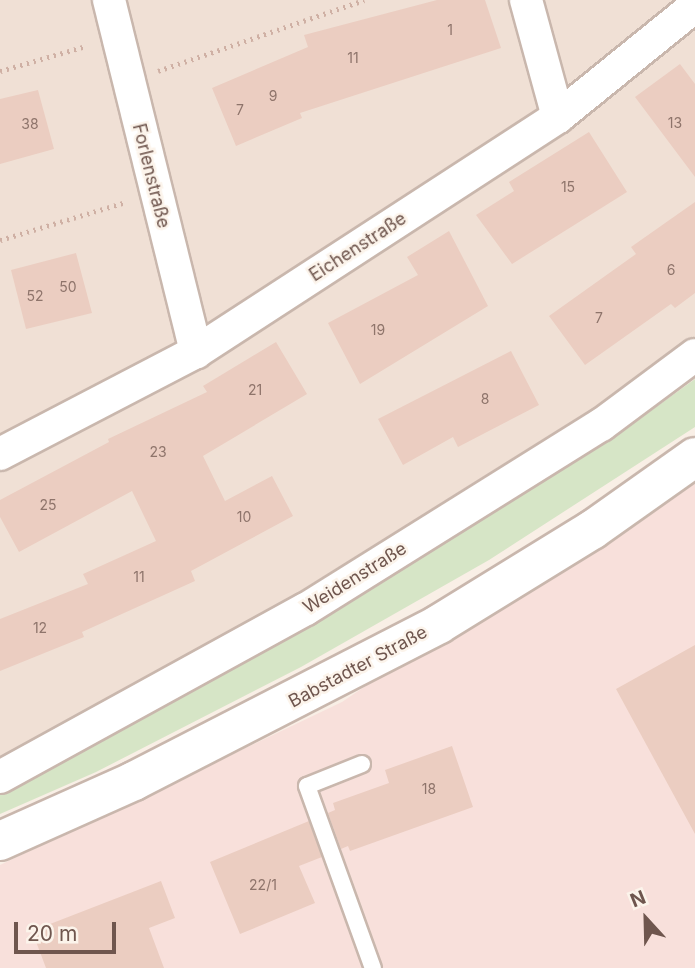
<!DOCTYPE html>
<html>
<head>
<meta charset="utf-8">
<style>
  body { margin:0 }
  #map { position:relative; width:695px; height:968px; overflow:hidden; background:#f9efe6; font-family:Inter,sans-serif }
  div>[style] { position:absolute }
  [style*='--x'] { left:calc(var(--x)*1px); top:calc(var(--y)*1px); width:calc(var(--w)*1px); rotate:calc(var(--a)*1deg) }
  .residential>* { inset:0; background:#f0e0d5 }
  .commercial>* { inset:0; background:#f8e0db }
  .green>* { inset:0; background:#d6e5c6 }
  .building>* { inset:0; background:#ebcdc1 }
  .path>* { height:4.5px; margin-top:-2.25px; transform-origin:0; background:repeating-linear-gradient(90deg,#cfb0a4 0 2px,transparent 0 7px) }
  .roads { filter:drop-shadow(2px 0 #c9b7ad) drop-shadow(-2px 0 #c9b7ad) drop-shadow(0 2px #c9b7ad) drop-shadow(0 -2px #c9b7ad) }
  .lane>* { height:16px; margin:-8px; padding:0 8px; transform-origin:8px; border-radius:8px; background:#fff }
  .street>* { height:32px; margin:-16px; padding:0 16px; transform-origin:16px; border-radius:16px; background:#fff }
  .secondary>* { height:38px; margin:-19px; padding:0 19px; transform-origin:19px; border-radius:19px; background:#fff }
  span { translate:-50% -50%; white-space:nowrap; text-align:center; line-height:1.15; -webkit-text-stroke:5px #fcf4eb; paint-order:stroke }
  .number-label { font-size:14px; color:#8e746b }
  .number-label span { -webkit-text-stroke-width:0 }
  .street-label { font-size:18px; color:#6f564e }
  .north { position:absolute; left:611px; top:884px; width:70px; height:70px; -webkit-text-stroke:5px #fcf4eb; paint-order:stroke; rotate:338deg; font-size:19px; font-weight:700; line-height:28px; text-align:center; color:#6f564e }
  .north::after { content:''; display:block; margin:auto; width:24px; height:32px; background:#6f564e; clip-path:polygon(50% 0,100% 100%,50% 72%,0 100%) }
  .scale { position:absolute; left:14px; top:922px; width:102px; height:32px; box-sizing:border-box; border:4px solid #6f564e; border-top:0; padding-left:9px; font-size:21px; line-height:24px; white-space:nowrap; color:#6f564e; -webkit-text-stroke:5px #fcf4eb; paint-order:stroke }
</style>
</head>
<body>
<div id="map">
  <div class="residential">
    <i style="clip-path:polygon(0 0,695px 0,695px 377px,627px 428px,268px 649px,0 785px)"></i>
  </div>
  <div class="commercial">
    <i style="clip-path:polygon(695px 463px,695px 968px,0 968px,0 865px,342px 702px)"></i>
  </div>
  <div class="green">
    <i style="clip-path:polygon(695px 379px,695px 427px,489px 560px,301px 667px,96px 772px,0 814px,0 785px,268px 649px,627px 428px)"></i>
  </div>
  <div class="building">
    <i style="clip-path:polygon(437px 0,485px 0,501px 48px,300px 113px,302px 118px,236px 146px,212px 88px,308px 47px,304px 35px)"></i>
    <i style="clip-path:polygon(680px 64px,695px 84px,695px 177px,635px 97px)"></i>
    <i style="clip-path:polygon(38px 90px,54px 149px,0 164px,0 99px)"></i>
    <i style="clip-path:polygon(589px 132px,627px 192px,512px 264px,476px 215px,514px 191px,509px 182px)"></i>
    <i style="clip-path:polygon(695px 202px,695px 293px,675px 308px,671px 304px,585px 365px,549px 316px,636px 254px,631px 247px)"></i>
    <i style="clip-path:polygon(449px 231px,488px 306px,360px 384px,328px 323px,418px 275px,407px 257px)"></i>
    <i style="clip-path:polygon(76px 253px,92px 313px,26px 329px,11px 270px)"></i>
    <i style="clip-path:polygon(276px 342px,307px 394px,203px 456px,225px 501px,272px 476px,293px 516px,191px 571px,195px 581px,82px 632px,84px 637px,0 671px,0 619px,88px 584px,83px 574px,156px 541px,132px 491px,19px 552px,0 517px,0 500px,109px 442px,108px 439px,207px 392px,203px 386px)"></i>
    <i style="clip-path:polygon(511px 351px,539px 405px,458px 447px,453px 437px,403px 465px,378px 419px)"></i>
    <i style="clip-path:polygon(695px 645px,695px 834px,616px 689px)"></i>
    <i style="clip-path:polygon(452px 746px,473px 807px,350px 851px,348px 846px,341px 849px,328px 813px,335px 810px,333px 803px,389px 783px,385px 770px)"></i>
    <i style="clip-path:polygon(309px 821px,322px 857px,299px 866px,315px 903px,240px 934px,210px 862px)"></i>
    <i style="clip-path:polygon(161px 881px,175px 918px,149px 928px,164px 968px,46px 968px,32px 931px)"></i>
  </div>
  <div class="path">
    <i style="--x:0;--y:71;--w:90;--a:-16.2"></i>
    <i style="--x:158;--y:71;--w:218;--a:-19"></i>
    <i style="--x:0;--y:240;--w:132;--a:-16.8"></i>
  </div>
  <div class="roads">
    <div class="lane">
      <i style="--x:362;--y:764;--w:59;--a:158.2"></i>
      <i style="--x:307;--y:786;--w:194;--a:70.1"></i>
    </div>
    <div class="street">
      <i style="--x:109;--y:0;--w:363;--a:76.1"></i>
      <i style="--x:526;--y:0;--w:121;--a:74.7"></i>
      <i style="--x:0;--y:454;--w:221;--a:-27.5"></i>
      <i style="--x:196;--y:352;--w:432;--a:-33"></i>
      <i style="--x:558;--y:117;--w:176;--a:-39"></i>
      <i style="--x:0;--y:777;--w:349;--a:-28.8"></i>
      <i style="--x:306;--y:609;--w:348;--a:-32"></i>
      <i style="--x:601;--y:425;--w:117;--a:-36.7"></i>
    </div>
    <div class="secondary">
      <i style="--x:0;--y:841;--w:147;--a:-24.1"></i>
      <i style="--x:134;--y:781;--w:343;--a:-27.2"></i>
      <i style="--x:439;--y:624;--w:180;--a:-31.6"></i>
      <i style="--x:592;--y:530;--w:126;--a:-35.3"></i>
    </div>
  </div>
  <div class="number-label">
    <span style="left:450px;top:30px">1</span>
    <span style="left:353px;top:58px">11</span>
    <span style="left:273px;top:96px">9</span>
    <span style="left:240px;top:110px">7</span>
    <span style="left:675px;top:123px">13</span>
    <span style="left:30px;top:124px">38</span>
    <span style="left:568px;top:187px">15</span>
    <span style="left:671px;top:270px">6</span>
    <span style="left:68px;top:287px">50</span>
    <span style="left:35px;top:296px">52</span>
    <span style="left:599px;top:318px">7</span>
    <span style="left:378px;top:330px">19</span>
    <span style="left:255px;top:390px">21</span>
    <span style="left:485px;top:399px">8</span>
    <span style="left:158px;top:452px">23</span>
    <span style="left:48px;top:505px">25</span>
    <span style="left:244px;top:517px">10</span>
    <span style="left:139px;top:577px">11</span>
    <span style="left:40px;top:628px">12</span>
    <span style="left:429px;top:789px">18</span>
    <span style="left:263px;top:885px">22/1</span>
  </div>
  <div class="street-label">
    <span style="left:151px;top:176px;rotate:76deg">Forlenstraße</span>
    <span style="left:358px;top:247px;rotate:-33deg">Eichenstraße</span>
    <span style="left:355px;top:578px;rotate:-32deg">Weidenstraße</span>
    <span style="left:358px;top:667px;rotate:-28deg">Babstadter Straße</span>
  </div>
  <div class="north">N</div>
  <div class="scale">20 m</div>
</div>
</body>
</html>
